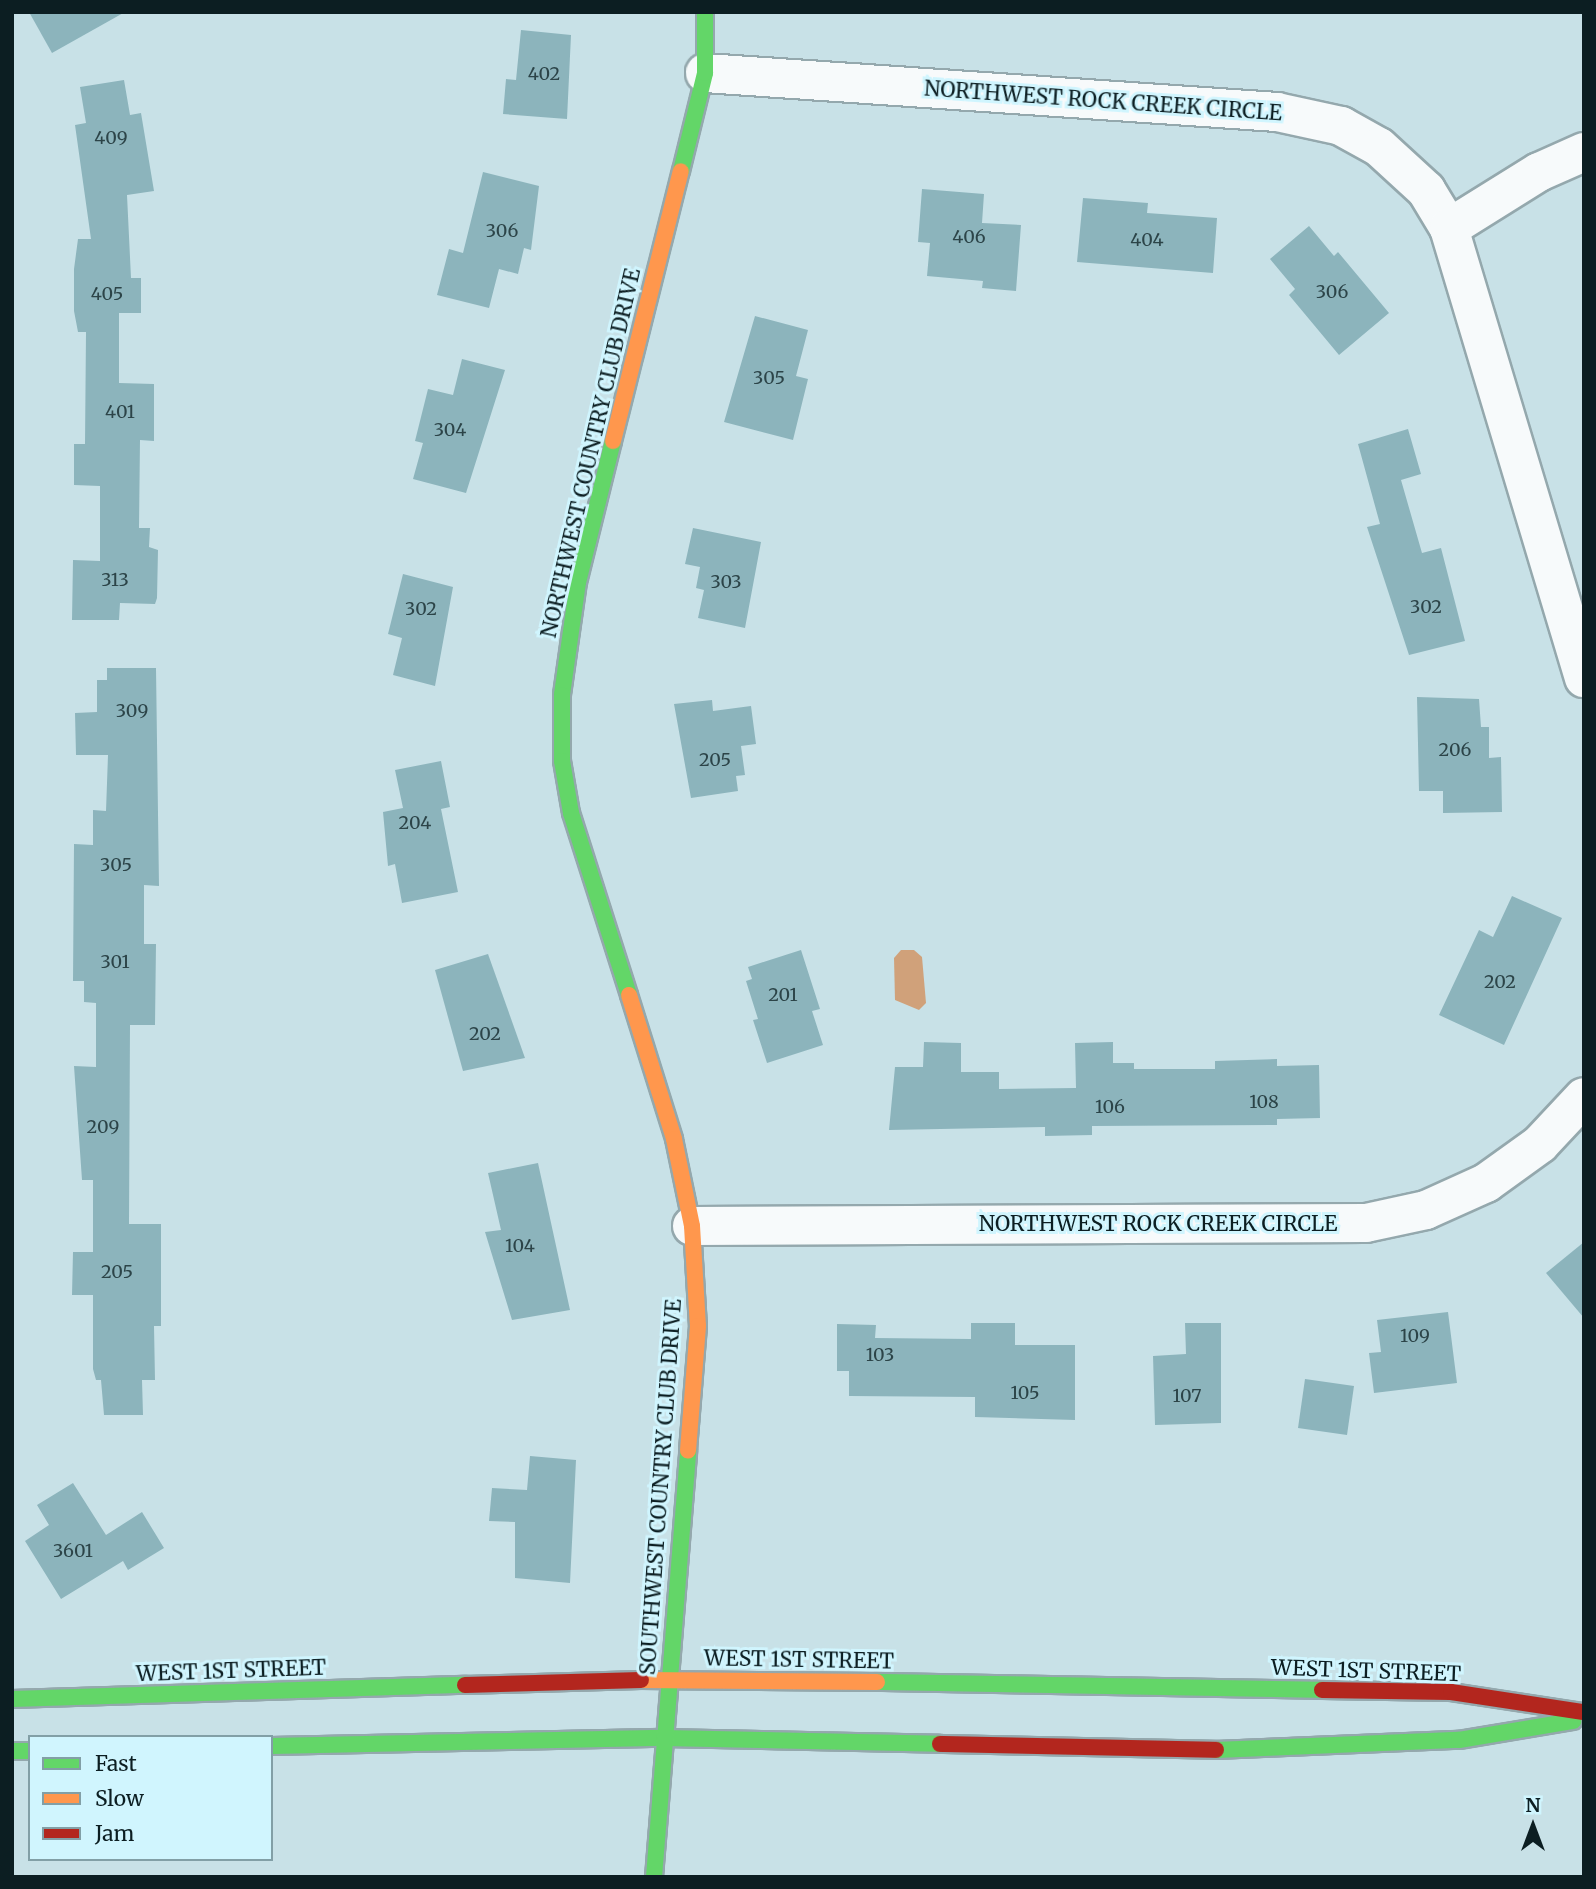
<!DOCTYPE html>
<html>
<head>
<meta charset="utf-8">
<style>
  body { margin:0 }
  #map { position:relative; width:1596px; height:1889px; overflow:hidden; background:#c8e1e7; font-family:Merriweather,serif }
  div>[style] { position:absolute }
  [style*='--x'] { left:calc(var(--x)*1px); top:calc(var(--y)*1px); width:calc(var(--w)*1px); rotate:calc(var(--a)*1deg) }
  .water>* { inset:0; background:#d0a17a }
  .building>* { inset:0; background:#8cb4bc }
  .roads { filter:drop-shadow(2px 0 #94a8ad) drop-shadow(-2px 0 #94a8ad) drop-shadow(0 2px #94a8ad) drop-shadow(0 -2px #94a8ad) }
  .street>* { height:38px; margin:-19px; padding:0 19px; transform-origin:19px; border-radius:19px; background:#f7fafb }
  .fast>* { height:16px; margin:-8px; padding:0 8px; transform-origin:8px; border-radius:8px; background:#63d668 }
  .slow>* { height:16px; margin:-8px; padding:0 8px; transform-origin:8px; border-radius:8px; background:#ff974d }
  .jam>* { height:16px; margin:-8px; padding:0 8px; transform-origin:8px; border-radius:8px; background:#b3261e }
  span { translate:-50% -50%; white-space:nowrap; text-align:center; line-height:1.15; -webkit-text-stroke:6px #d0f5fe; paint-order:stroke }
  .number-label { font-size:18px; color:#2c4448 }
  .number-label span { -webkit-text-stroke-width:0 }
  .street-label { font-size:21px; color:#0c1e22 }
  .frame { position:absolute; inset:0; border:14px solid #0c1e22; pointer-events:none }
  .legend { position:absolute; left:28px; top:1735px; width:245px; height:126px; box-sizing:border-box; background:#d0f5fe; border:2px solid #829fa6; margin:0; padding:9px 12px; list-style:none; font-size:21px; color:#0c1e22 }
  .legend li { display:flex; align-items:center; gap:14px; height:35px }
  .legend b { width:35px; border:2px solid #829fa6 }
  .north { position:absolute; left:1498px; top:1791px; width:70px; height:70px; -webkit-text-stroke:5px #d0f5fe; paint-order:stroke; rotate:0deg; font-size:19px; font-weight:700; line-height:28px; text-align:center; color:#0c1e22 }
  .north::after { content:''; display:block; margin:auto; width:24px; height:32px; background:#0c1e22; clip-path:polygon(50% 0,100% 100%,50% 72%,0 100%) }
</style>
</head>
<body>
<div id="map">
  <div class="water">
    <i style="clip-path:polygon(901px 950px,914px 950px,922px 957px,926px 1003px,919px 1010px,895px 1000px,894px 958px)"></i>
  </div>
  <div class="building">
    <i style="clip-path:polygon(29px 12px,125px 12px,52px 53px)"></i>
    <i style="clip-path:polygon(521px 30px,571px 35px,567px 119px,503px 114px,506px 79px,516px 80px)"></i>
    <i style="clip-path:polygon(124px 80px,130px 115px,141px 113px,154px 191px,127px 195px,131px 278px,141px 278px,141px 313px,119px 313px,119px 383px,154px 384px,154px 441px,140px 440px,139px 528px,150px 528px,149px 547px,158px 550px,157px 598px,155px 604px,120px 603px,119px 620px,72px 620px,73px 560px,100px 561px,100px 486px,74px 485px,74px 444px,85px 444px,86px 332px,78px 332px,74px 311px,74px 269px,78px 239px,91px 239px,75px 125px,86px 123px,80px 87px)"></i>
    <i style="clip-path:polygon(483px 172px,539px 186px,531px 250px,524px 248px,518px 274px,499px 269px,489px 308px,437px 295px,449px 249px,463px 253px)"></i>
    <i style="clip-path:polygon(922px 189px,984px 194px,982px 223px,1021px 225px,1016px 291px,982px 288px,983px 281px,927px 276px,930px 243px,918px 242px)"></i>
    <i style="clip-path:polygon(1083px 198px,1148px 203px,1147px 213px,1217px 218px,1213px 273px,1077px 262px)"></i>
    <i style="clip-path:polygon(1309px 226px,1334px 256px,1338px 252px,1389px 313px,1339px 355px,1289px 295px,1295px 289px,1270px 259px)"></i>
    <i style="clip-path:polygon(755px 316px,808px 330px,796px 376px,808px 379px,793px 440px,724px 422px)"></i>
    <i style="clip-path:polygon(462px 359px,505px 370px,466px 493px,413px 479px,423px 443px,415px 441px,428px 389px,453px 395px)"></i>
    <i style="clip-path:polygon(1408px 429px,1421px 474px,1401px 480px,1422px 553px,1441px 548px,1465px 641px,1409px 655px,1367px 527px,1380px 524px,1358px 444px)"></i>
    <i style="clip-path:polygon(693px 528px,761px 542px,745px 628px,698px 618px,704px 590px,696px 588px,700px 567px,685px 564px)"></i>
    <i style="clip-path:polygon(403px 574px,453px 587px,435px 686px,393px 675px,402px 638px,388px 634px)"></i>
    <i style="clip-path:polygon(107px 668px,156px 668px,159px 886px,144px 885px,144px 944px,156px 944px,155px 1025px,130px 1025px,129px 1224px,161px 1224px,161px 1326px,154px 1326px,155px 1380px,142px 1380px,143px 1415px,104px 1415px,101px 1380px,96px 1380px,93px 1369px,93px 1295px,72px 1295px,73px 1252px,93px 1252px,93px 1180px,82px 1180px,74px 1066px,96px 1067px,96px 1003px,84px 1002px,84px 981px,73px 981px,74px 844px,93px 845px,93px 810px,106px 811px,108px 755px,76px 755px,75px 713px,97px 712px,97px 680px,107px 680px)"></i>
    <i style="clip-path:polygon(1417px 697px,1479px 699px,1481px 727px,1489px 727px,1489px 758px,1501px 757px,1502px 812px,1443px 813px,1443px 791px,1419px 791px)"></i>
    <i style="clip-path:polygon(712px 700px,713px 711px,751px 706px,756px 744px,741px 746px,745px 775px,736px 776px,738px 791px,691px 798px,674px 704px)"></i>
    <i style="clip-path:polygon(441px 761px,450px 807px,441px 809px,458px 892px,402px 903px,395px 864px,388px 866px,383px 812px,403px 808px,395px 770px)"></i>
    <i style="clip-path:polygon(1512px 896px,1562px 918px,1504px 1045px,1439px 1015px,1479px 930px,1493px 937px)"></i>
    <i style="clip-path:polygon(801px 950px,820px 1009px,812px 1011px,823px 1045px,767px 1063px,753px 1020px,758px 1019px,746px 981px,752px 979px,748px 967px)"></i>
    <i style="clip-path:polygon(488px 954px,525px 1058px,463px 1071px,435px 970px)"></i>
    <i style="clip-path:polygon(924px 1042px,961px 1043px,961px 1072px,999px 1072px,999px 1089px,1076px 1088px,1075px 1043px,1113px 1042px,1113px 1063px,1134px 1063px,1134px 1069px,1215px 1069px,1215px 1061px,1277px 1059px,1277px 1066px,1319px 1065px,1320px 1118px,1277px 1119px,1277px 1125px,1092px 1126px,1092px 1135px,1045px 1136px,1045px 1127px,889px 1130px,895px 1067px,923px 1067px)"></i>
    <i style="clip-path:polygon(538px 1163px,570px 1310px,512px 1320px,485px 1232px,501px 1230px,488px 1173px)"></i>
    <i style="clip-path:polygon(1584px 1242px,1584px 1318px,1546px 1273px)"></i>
    <i style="clip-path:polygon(1448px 1312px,1457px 1383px,1374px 1393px,1369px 1353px,1381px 1352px,1377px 1320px)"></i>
    <i style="clip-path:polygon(971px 1323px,1015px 1323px,1015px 1345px,1075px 1345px,1075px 1420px,975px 1417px,975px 1397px,849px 1396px,849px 1371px,837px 1371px,837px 1324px,876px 1325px,875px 1338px,971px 1339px)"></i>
    <i style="clip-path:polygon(1185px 1323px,1221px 1323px,1221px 1423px,1155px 1425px,1153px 1356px,1186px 1354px)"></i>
    <i style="clip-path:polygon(1305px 1379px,1354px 1386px,1347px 1435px,1298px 1428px)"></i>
    <i style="clip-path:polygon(530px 1456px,576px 1460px,570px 1583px,515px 1578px,515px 1522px,489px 1521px,492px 1488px,527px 1490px)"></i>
    <i style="clip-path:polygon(73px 1483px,106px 1535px,142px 1512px,164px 1548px,128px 1570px,123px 1561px,61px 1599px,25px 1541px,49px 1525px,37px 1505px)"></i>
  </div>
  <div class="roads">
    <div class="street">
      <i style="--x:705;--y:73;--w:573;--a:3.9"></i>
      <i style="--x:1277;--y:112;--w:66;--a:12.3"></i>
      <i style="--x:1341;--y:126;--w:43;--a:28.9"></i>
      <i style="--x:1379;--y:147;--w:64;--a:42.5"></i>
      <i style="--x:1426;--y:190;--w:44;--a:58.8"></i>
      <i style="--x:1449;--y:228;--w:470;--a:73.3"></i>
      <i style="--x:1449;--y:228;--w:106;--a:-31.9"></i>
      <i style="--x:1539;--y:172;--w:49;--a:-24"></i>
      <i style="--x:692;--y:1226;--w:674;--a:-0.26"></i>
      <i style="--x:1366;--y:1223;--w:61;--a:-12.2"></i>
      <i style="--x:1426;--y:1210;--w:66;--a:-24.2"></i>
      <i style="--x:1486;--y:1183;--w:67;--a:-35.8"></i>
      <i style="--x:1540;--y:1144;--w:64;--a:-46.9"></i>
    </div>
    <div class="fast">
      <i style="--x:681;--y:171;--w:101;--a:-76.2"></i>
      <i style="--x:705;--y:73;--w:61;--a:-90"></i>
      <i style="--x:613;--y:441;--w:145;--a:103.9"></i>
      <i style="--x:578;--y:582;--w:114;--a:98.1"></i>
      <i style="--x:562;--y:695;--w:66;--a:90"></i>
      <i style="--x:562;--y:761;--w:53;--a:80.2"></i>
      <i style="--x:571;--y:813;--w:191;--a:72.3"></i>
      <i style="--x:877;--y:1682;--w:445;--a:1"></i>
      <i style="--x:12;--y:1699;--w:453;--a:-1.8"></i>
      <i style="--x:271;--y:1746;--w:393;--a:-1.2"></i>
      <i style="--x:664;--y:1738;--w:276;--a:1.2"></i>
      <i style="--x:1216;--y:1750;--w:243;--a:-2.4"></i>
      <i style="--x:1459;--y:1740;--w:116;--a:-9.5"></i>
      <i style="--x:12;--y:1751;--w:18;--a:0"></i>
      <i style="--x:654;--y:1877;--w:427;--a:-85.4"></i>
    </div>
    <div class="slow">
      <i style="--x:613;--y:441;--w:278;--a:-75.9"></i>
      <i style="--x:629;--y:995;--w:151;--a:72.6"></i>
      <i style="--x:674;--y:1139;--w:89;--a:78.3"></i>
      <i style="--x:692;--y:1226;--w:100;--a:86.6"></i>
      <i style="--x:698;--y:1326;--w:125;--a:94.6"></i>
      <i style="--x:641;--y:1680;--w:236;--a:0.5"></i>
    </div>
    <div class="jam">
      <i style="--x:465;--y:1685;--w:176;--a:-1.6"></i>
      <i style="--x:1322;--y:1690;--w:129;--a:0.9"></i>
      <i style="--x:1451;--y:1692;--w:134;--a:8.6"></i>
      <i style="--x:940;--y:1744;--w:276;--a:1.2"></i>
    </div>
  </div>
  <div class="number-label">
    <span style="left:544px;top:74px">402</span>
    <span style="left:111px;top:138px">409</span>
    <span style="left:502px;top:231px">306</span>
    <span style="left:969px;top:237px">406</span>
    <span style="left:1147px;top:240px">404</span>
    <span style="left:1332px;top:292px">306</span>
    <span style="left:107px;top:294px">405</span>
    <span style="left:769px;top:378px">305</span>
    <span style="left:120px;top:412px">401</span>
    <span style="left:450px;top:430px">304</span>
    <span style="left:115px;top:580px">313</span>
    <span style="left:726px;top:582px">303</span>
    <span style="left:1426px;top:607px">302</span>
    <span style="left:421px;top:609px">302</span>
    <span style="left:132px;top:711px">309</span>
    <span style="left:1455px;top:750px">206</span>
    <span style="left:715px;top:760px">205</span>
    <span style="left:415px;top:823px">204</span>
    <span style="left:116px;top:865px">305</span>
    <span style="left:115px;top:962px">301</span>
    <span style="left:1500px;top:982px">202</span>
    <span style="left:783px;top:995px">201</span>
    <span style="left:485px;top:1034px">202</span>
    <span style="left:1264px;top:1102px">108</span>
    <span style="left:1110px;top:1107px">106</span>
    <span style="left:103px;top:1127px">209</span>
    <span style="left:520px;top:1246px">104</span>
    <span style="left:117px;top:1272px">205</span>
    <span style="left:1415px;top:1336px">109</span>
    <span style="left:880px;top:1355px">103</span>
    <span style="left:1025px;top:1393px">105</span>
    <span style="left:1187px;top:1396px">107</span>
    <span style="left:73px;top:1551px">3601</span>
  </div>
  <div class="street-label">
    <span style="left:1103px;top:101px;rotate:4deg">NORTHWEST ROCK CREEK CIRCLE</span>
    <span style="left:591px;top:453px;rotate:-77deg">NORTHWEST COUNTRY CLUB DRIVE</span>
    <span style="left:1158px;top:1224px">NORTHWEST ROCK CREEK CIRCLE</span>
    <span style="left:661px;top:1487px;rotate:-86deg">SOUTHWEST COUNTRY CLUB DRIVE</span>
    <span style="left:799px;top:1660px;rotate:1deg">WEST 1ST STREET</span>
    <span style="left:231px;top:1671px;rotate:-2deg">WEST 1ST STREET</span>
    <span style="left:1366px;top:1671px;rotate:2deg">WEST 1ST STREET</span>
  </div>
  <div class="frame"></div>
  <ul class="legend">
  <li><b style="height:9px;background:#63d668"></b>Fast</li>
  <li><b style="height:9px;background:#ff974d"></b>Slow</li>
  <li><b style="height:9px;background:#b3261e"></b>Jam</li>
  </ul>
  <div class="north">N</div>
</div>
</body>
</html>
